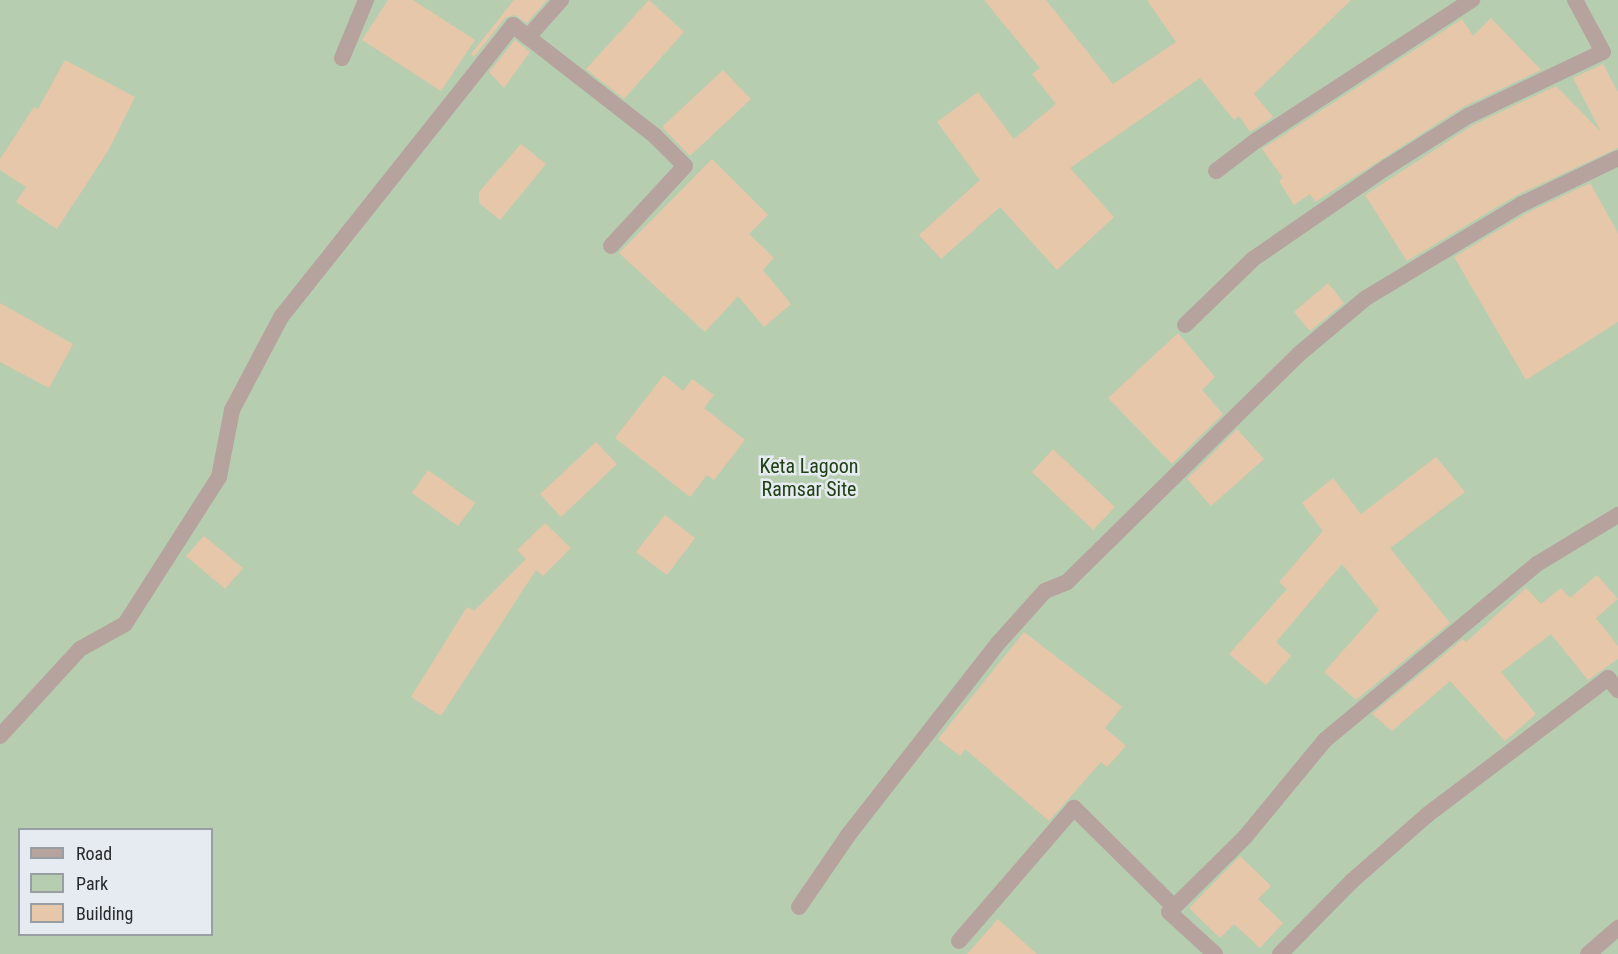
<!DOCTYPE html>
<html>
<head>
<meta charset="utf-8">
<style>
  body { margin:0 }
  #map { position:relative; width:1618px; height:954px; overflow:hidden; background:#e5ebf1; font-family:"Roboto Condensed",sans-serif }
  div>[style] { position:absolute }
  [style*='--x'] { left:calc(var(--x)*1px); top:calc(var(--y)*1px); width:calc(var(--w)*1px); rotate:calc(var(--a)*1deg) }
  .green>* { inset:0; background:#b7cdb0 }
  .building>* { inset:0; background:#e6c7a9 }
  .minor>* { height:16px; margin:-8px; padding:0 8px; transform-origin:8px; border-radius:8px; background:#b6a39e }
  span { translate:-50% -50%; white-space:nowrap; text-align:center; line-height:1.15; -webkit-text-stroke:5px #e5ebf1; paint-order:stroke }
  .park-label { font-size:20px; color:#1f4011 }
  .legend { position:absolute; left:18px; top:828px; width:195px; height:108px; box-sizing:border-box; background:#e5ebf1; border:2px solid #999ea2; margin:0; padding:8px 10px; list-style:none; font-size:18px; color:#282a2c }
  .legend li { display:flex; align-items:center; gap:12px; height:30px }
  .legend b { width:30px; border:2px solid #999ea2 }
</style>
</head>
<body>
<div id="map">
  <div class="green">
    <i style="clip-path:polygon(evenodd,0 0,1618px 0,1618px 954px,0 954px,0 0,20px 830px,212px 830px,212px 934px,20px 934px,20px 830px)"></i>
  </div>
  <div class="building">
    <i style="clip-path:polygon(388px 0,413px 0,475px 40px,441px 91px,362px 40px)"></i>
    <i style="clip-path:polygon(514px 0,547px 0,527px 23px,515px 15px,505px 18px,474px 57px,471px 54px)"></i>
    <i style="clip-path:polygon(649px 0,684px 32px,624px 99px,586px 69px)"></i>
    <i style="clip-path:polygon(984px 0,1046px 0,1113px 84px,1176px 42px,1147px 0,1351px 0,1254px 94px,1273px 117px,1250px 132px,1239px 116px,1234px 120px,1200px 78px,1070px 168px,1114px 217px,1057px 270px,1000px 207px,941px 259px,919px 235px,980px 180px,937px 122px,978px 92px,1014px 139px,1056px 104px,1032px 74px,1040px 68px)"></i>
    <i style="clip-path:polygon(1491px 18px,1541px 70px,1463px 107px,1315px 202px,1310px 194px,1294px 205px,1279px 181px,1283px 178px,1262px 149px,1462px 19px,1473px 36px)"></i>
    <i style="clip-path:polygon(515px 40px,530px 52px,504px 88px,489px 72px)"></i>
    <i style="clip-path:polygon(65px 60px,135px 97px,108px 151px,57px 229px,16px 202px,26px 187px,0 170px,0 159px,34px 107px,38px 109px)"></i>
    <i style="clip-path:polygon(1603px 64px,1618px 92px,1618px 148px,1517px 195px,1407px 261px,1365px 195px,1473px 125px,1556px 86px,1601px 132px,1573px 78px)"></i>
    <i style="clip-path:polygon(723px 70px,751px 99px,690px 156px,662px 127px)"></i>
    <i style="clip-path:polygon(521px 144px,546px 164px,500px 220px,479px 203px,479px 192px)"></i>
    <i style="clip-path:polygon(712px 159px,768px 215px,749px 234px,774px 258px,763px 270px,791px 304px,764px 327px,738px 296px,705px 332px,619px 253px)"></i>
    <i style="clip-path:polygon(1590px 183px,1618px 233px,1618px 322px,1526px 380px,1454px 257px,1527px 213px)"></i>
    <i style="clip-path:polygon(1328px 283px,1344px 303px,1310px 331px,1294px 312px)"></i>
    <i style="clip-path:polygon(0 303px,73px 344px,49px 388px,0 362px)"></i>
    <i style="clip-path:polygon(1178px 333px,1215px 377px,1202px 390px,1223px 414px,1172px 464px,1108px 398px)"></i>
    <i style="clip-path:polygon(664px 375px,683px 391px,692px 379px,714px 395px,704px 408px,745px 440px,714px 480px,707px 475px,690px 497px,615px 438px)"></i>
    <i style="clip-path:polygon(1237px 429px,1264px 459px,1211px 506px,1187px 479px)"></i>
    <i style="clip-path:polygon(596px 442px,617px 464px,561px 517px,540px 494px)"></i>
    <i style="clip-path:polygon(1053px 449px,1115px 507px,1093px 530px,1032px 472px)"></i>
    <i style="clip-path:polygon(1436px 457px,1465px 492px,1390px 548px,1450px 623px,1356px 700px,1324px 672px,1379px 610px,1342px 564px,1276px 642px,1291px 656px,1266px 685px,1229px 654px,1287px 589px,1279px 582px,1323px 531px,1302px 503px,1333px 478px,1361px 514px)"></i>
    <i style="clip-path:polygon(428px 470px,475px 503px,458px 526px,412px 493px)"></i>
    <i style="clip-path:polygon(665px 515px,695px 538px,667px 575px,636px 552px)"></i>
    <i style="clip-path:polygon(545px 523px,571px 548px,543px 576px,536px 570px,441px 716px,411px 697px,467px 607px,474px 611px,526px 559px,517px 550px)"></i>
    <i style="clip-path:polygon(204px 536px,243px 568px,225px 589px,186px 556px)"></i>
    <i style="clip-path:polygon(1597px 575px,1618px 599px,1596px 618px,1618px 646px,1618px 659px,1588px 680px,1551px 634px,1501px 672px,1536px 714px,1505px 741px,1450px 681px,1392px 731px,1372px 714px,1463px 639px,1466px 642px,1526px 588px,1541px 604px,1561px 588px,1570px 598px)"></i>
    <i style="clip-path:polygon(1024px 632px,1122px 707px,1105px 728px,1126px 746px,1107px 767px,1101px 762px,1049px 821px,965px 749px,960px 756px,938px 739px)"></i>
    <i style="clip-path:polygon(1240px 856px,1271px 886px,1258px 899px,1283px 923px,1260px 948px,1234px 924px,1220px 938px,1189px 908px)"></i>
    <i style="clip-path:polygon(998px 919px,1037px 954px,967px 954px)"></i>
  </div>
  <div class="minor">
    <i style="--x:528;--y:37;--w:161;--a:37.9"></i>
    <i style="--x:655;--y:136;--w:42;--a:45"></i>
    <i style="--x:685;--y:166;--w:109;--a:132.8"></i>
    <i style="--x:342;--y:58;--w:63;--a:-67.5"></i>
    <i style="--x:1216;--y:171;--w:51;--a:-37.1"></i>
    <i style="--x:1257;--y:140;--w:257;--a:-33.1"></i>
    <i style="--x:1185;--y:325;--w:95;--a:-44.1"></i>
    <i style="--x:1253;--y:259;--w:163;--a:-34.5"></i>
    <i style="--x:1387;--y:167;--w:96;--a:-32.2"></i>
    <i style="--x:1468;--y:116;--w:149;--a:-25.4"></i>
    <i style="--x:1603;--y:52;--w:59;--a:-118.3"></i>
    <i style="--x:0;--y:736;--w:118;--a:-47.4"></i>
    <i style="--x:80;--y:649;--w:51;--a:-29.1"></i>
    <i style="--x:125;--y:624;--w:174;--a:-57.4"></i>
    <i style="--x:219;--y:477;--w:68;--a:-79"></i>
    <i style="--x:232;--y:410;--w:105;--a:-62.2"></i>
    <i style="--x:281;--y:317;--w:373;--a:-51.5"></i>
    <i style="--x:513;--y:25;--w:19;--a:39"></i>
    <i style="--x:528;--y:37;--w:50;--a:-48.3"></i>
    <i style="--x:799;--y:907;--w:88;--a:-55.6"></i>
    <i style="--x:849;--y:834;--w:245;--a:-52"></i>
    <i style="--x:1000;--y:641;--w:67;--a:-48"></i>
    <i style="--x:1045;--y:591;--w:24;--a:-22"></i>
    <i style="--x:1067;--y:582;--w:325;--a:-44.5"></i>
    <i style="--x:1299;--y:354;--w:87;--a:-39.9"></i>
    <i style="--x:1366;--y:298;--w:182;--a:-31.1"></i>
    <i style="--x:1522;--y:204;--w:106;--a:-25.6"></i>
    <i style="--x:959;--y:941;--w:176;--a:-49.2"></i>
    <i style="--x:1074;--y:808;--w:141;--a:44.7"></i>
    <i style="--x:1215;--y:954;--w:62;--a:-137.6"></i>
    <i style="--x:1169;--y:912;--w:107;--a:-44.6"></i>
    <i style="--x:1245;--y:837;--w:126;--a:-50.5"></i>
    <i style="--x:1325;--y:740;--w:276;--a:-39.7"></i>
    <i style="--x:1537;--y:564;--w:95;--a:-31.2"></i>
    <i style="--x:1280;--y:954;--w:103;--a:-45.4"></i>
    <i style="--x:1352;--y:881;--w:100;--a:-41.3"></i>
    <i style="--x:1427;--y:815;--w:227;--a:-37.1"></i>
    <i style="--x:1608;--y:678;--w:16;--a:50"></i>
    <i style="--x:1588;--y:954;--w:40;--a:-41"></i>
  </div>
  <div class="park-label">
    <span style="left:809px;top:478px">Keta Lagoon<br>Ramsar Site</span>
  </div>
  <ul class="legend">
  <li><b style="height:8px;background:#b6a39e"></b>Road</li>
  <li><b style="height:16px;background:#b7cdb0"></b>Park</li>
  <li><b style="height:16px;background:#e6c7a9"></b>Building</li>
  </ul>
</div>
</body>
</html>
